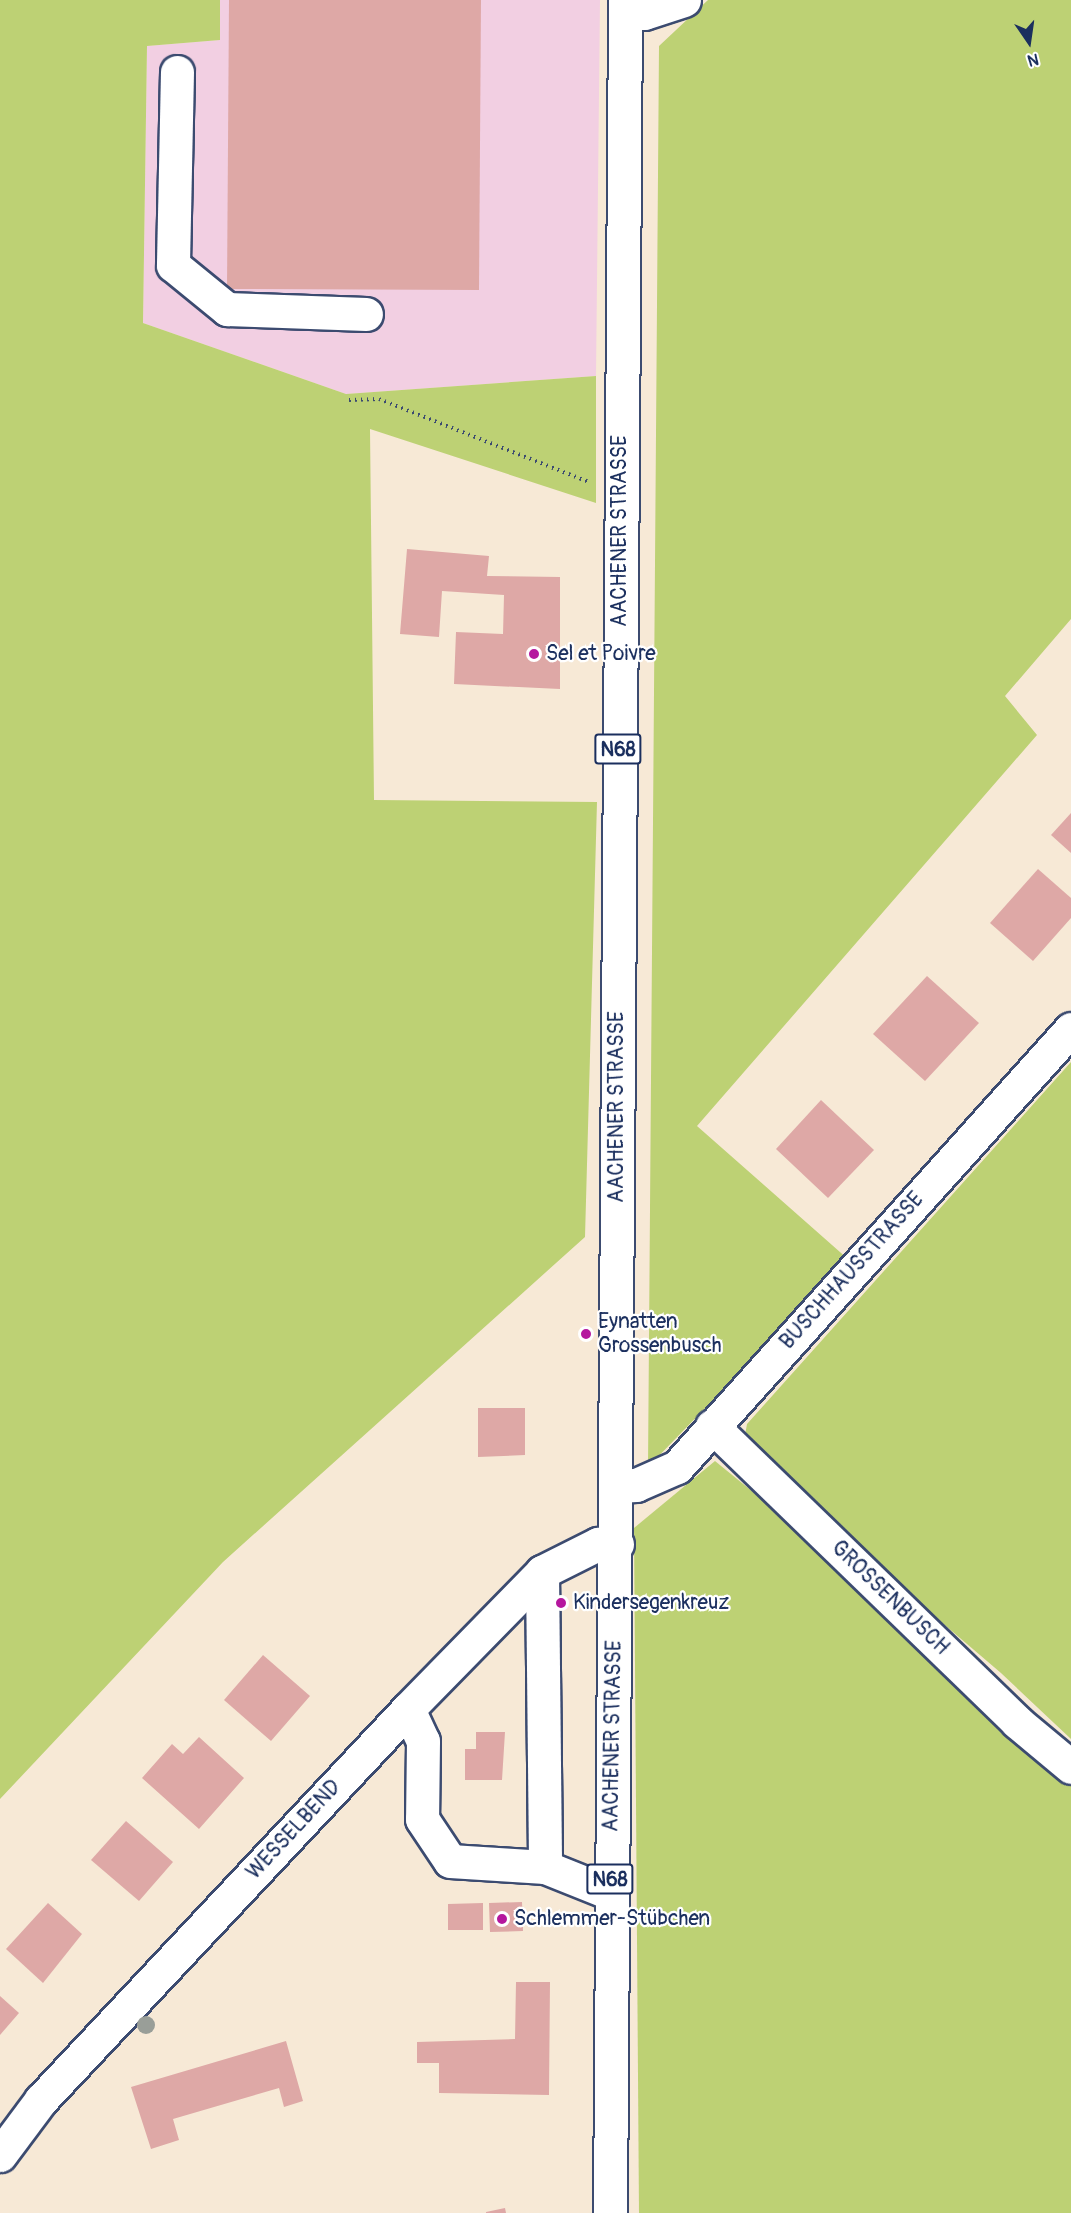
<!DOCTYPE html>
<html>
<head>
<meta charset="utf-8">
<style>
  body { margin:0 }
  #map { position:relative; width:1071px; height:2213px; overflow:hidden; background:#f7e9d6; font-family:Pangolin,sans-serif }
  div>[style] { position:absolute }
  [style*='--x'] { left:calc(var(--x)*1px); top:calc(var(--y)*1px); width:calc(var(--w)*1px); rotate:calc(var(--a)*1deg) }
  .built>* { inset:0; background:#f2cfe2 }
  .green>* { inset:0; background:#bdd174 }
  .building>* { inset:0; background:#dea8a6 }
  .path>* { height:4px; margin-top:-2px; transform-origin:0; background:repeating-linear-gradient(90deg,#3c4b70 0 1.5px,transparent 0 6px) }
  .roads { filter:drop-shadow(2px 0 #3c4b70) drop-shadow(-2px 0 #3c4b70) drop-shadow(0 2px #3c4b70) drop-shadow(0 -2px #3c4b70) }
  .minor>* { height:33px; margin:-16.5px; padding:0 16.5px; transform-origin:16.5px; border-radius:16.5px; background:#fff }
  .major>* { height:33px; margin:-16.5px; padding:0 16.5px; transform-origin:16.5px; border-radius:16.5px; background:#fff }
  .trees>* { width:18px; height:18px; margin:-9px; border-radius:50%; background:#999e98 }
  .dots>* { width:16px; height:16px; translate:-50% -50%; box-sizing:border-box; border:3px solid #fff; border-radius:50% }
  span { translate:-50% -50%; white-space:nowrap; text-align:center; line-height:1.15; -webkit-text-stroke:4.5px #fff; paint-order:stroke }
  .shield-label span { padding:2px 4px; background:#fff; border:2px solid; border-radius:4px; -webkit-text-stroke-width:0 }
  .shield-label { font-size:20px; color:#1b2f5e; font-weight:700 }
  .street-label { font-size:21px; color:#1b2f5e }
  .poi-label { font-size:21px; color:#1b2f5e }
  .left { translate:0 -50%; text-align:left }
  .north { position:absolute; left:999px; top:12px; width:60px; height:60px; -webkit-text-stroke:4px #fff; paint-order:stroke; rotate:167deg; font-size:16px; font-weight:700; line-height:24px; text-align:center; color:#1b2f5e }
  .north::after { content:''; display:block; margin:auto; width:21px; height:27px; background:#1b2f5e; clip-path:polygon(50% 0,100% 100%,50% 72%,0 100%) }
</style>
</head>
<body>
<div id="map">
  <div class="built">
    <i style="clip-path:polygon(220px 0,600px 0,596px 376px,346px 394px,143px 323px,147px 46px,220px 40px)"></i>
  </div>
  <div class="green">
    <i style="clip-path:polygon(0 0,220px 0,220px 40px,147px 46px,143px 323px,346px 394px,596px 376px,596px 503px,370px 429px,374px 800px,597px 802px,585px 1237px,223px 1562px,0 1799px)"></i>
    <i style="clip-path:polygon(708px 0,1071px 0,1071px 619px,1005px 696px,1037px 735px,697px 1126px,849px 1260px,648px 1467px,659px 46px)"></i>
    <i style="clip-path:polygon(1071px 1062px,1071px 1739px,1001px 1673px,742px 1452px,747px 1424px)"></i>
    <i style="clip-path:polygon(715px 1461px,1071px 1752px,1071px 2213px,639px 2213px,634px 1528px)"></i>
  </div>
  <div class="building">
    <i style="clip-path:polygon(229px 0,481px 0,479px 290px,227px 289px)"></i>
    <i style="clip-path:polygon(407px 549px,489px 556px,487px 576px,560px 577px,560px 689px,454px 684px,456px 632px,503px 634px,504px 595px,442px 591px,439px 637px,400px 634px)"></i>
    <i style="clip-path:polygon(1071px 813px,1071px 853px,1051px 835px)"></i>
    <i style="clip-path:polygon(1038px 869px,1071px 898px,1071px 918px,1033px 961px,990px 923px)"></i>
    <i style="clip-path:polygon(927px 976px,979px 1023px,925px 1081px,873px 1034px)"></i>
    <i style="clip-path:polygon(821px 1100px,874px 1150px,828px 1198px,776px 1149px)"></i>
    <i style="clip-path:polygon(478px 1408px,525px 1408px,525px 1455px,478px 1457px)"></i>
    <i style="clip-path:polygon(263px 1655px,310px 1696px,271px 1741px,224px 1700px)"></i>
    <i style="clip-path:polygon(476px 1732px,505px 1732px,502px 1780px,465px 1780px,465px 1749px,476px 1749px)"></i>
    <i style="clip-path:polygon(199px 1737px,244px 1778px,199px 1829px,142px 1778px,172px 1744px,183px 1754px)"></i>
    <i style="clip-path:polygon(126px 1821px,173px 1862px,139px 1901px,91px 1860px)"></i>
    <i style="clip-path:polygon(522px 1902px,523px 1931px,490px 1932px,489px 1903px)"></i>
    <i style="clip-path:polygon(48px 1903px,82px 1934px,43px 1983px,6px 1949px)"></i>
    <i style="clip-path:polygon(483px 1903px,483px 1930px,448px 1930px,448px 1904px)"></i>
    <i style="clip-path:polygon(516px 1982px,550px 1982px,549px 2095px,439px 2093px,439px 2063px,417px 2063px,417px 2042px,515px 2039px)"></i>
    <i style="clip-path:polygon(0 1996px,19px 2013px,0 2035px)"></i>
    <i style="clip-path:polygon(286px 2041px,303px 2101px,284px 2107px,279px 2088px,173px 2119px,179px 2140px,151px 2149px,131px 2087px)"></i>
    <i style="clip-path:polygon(505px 2208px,506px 2213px,486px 2213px,486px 2212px)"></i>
  </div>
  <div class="path">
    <i style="--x:349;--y:400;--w:30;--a:-2"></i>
    <i style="--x:379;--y:399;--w:226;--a:21.6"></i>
  </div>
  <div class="roads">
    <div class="minor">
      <i style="--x:625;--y:12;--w:19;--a:3"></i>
      <i style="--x:644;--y:13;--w:42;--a:-18"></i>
      <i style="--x:177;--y:72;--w:193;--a:91.2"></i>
      <i style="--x:173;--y:265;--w:70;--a:39.2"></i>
      <i style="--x:227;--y:309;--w:139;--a:2.1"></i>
      <i style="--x:712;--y:1426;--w:425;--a:44.1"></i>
      <i style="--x:1017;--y:1722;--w:70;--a:39.8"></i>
      <i style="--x:617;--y:1486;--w:19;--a:-3"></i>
      <i style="--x:636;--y:1485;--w:45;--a:-23.7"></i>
      <i style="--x:677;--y:1467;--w:589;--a:-48.03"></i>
      <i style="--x:542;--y:1572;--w:295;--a:89.4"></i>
      <i style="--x:408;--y:1709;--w:35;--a:65"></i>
      <i style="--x:423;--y:1741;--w:78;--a:90.7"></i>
      <i style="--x:422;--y:1819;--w:50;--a:56.3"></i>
      <i style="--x:450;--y:1861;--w:95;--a:3.6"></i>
      <i style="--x:545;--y:1867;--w:70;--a:21.8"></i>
      <i style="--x:0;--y:2155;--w:69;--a:-53.3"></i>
      <i style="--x:41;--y:2100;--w:536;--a:-46.81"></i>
      <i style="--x:408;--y:1709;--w:192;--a:-45.6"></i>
      <i style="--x:542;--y:1572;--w:63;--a:-26.6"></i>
      <i style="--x:598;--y:1544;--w:19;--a:0"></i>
    </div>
    <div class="major">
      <i style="--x:610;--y:2213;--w:2213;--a:-89.61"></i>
    </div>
  </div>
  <div class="trees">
    <i style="left:146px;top:2025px"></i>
  </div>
  <div class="dots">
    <i style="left:534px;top:654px;background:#b5179e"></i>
    <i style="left:586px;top:1334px;background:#b5179e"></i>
    <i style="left:561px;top:1603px;background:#b5179e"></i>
    <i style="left:502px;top:1919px;background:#b5179e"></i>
  </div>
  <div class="shield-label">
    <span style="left:618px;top:749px">N68</span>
    <span style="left:610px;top:1879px">N68</span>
  </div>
  <div class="street-label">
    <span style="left:620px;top:531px;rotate:-90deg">AACHENER STRASSE</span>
    <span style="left:617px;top:1107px;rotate:-90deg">AACHENER STRASSE</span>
    <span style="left:852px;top:1271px;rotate:-48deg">BUSCHHAUSSTRASSE</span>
    <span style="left:890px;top:1598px;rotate:44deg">GROSSENBUSCH</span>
    <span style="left:613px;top:1736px;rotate:-89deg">AACHENER STRASSE</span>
    <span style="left:294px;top:1830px;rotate:-47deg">WESSELBEND</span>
  </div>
  <div class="poi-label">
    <span class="left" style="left:546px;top:654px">Sel et Poivre</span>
    <span class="left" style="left:598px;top:1334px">Eynatten<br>Grossenbusch</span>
    <span class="left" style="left:573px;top:1603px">Kindersegenkreuz</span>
    <span class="left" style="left:514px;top:1919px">Schlemmer-Stübchen</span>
  </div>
  <div class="north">N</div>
</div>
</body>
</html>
